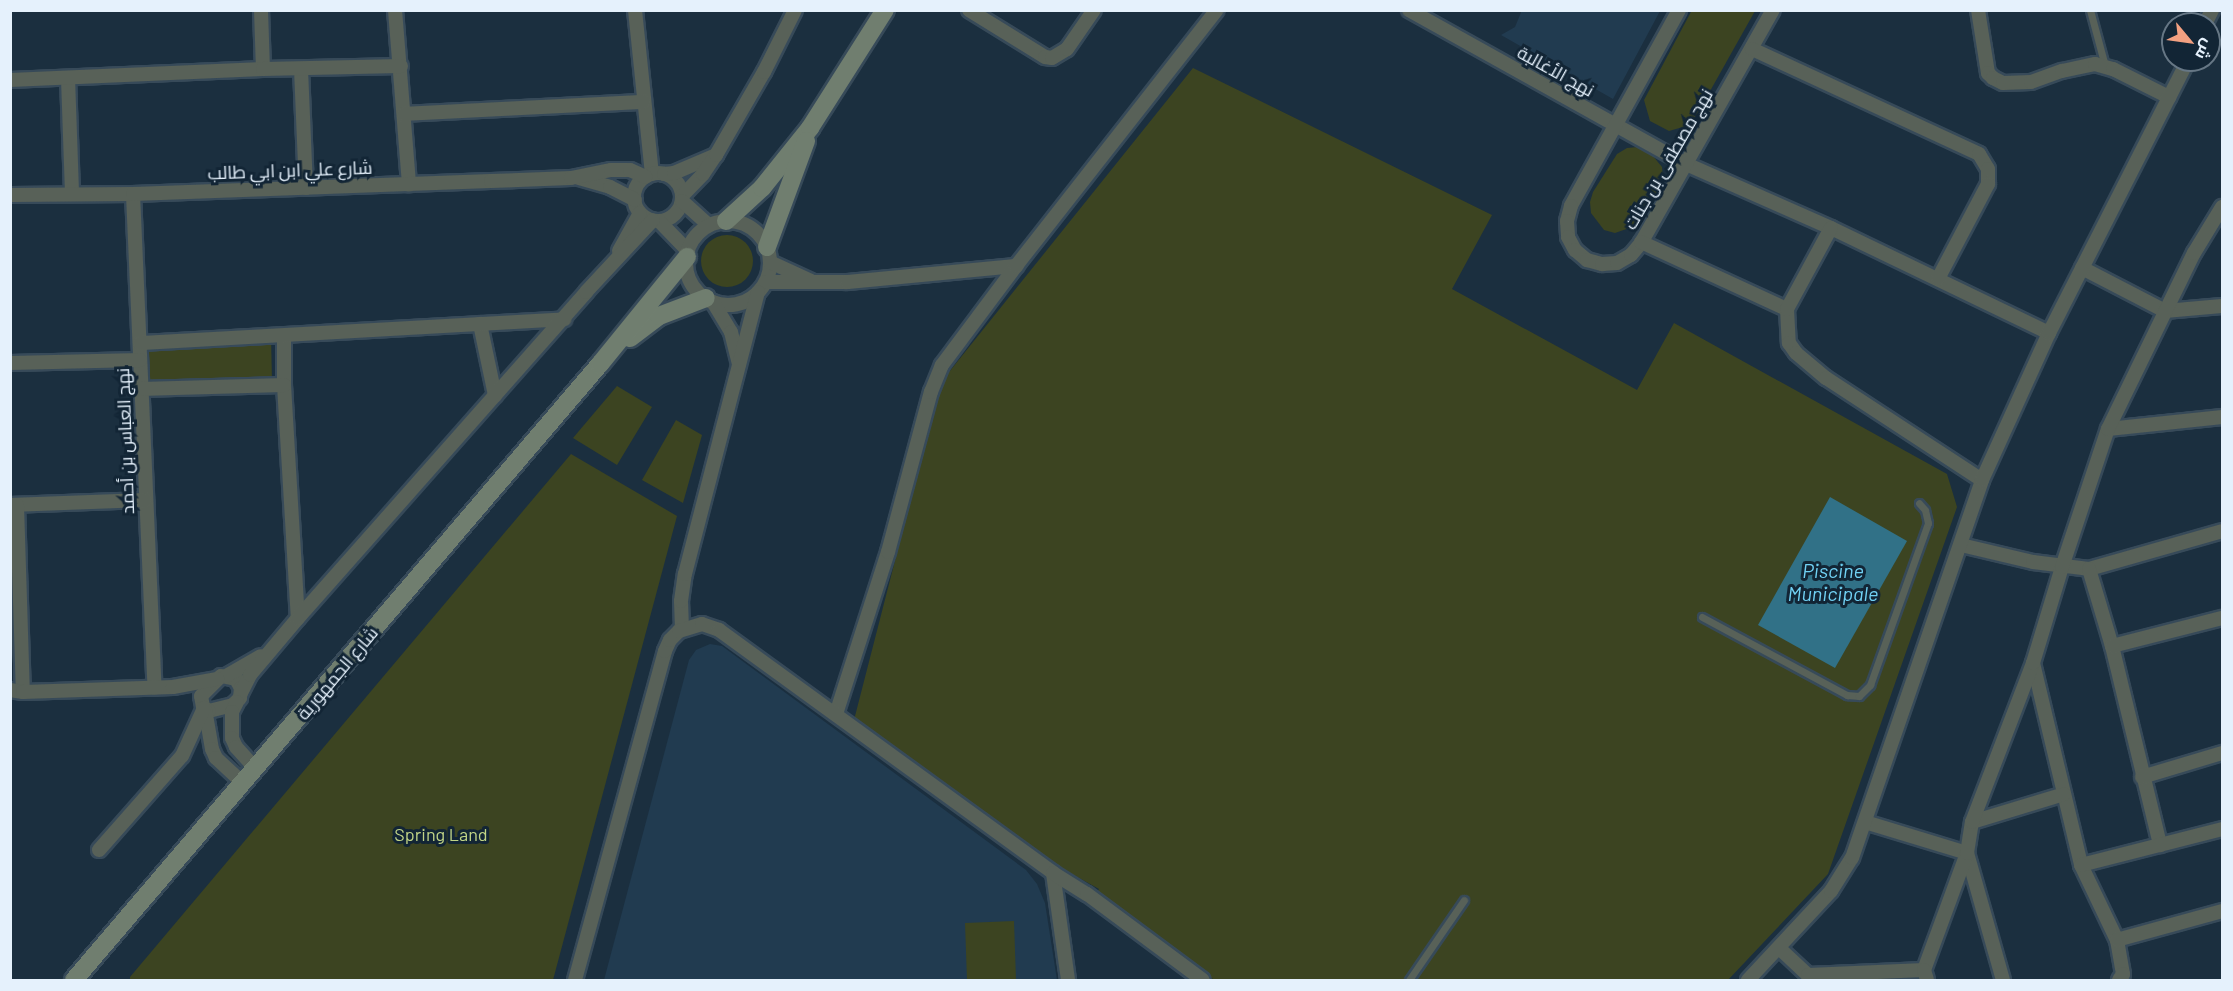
<!DOCTYPE html>
<html>
<head>
<meta charset="utf-8">
<style>
  body { margin:0 }
  #map { position:relative; width:2233px; height:991px; overflow:hidden; background:#1b2f3f; font-family:Barlow,Cairo,sans-serif }
  div>[style] { position:absolute }
  [style*='--x'] { left:calc(var(--x)*1px); top:calc(var(--y)*1px); width:calc(var(--w)*1px); rotate:calc(var(--a)*1deg) }
  .built>* { inset:0; background:#213b50 }
  .green>* { inset:0; background:#3c4421 }
  .round { border-radius:50% }
  .water>* { inset:0; background:#317187 }
  .roads { filter:drop-shadow(2px 0 #374a59) drop-shadow(-2px 0 #374a59) drop-shadow(0 2px #374a59) drop-shadow(0 -2px #374a59) }
  .lane>* { height:7px; margin:-3.5px; padding:0 3.5px; transform-origin:3.5px; border-radius:3.5px; background:#586158 }
  .street>* { height:14px; margin:-7px; padding:0 7px; transform-origin:7px; border-radius:7px; background:#586158 }
  .street>.ring { margin:-7px; padding:0; box-sizing:content-box; background:none; border:14px solid #586158; border-radius:50% }
  .secondary>* { height:18px; margin:-9px; padding:0 9px; transform-origin:9px; border-radius:9px; background:#707e6f }
  span { translate:-50% -50%; white-space:nowrap; text-align:center; line-height:1.15; -webkit-text-stroke:6px #122535; paint-order:stroke }
  .street-label { font-size:18px; color:#e5f1fc }
  .park-label { font-size:18px; color:#c1d486 }
  .water-label { font-size:20px; color:#71d1f4; font-style:italic }
  .frame { position:absolute; inset:0; border:12px solid #e5f1fc; pointer-events:none }
  .north { position:absolute; left:2161px; top:12px; width:60px; height:60px; box-sizing:border-box; background:#122535; border:2px solid #667785; border-radius:50%; rotate:119deg; font-size:16px; font-weight:700; line-height:24px; text-align:center; color:#e5f1fc }
  .north::after { content:''; display:block; margin:auto; width:21px; height:27px; background:#f2a081; clip-path:polygon(50% 0,100% 100%,50% 72%,0 100%) }
</style>
</head>
<body>
<div id="map">
  <div class="built">
    <i style="clip-path:polygon(1522px 10px,1660px 10px,1660px 11px,1613px 99px,1501px 35px,1515px 27px)"></i>
    <i style="clip-path:polygon(710px 644px,722px 646px,1026px 870px,1037px 884px,1045px 903px,1057px 980px,604px 980px,689px 660px,696px 650px)"></i>
  </div>
  <div class="green">
    <i style="clip-path:polygon(1692px 10px,1755px 11px,1696px 116px,1690px 125px,1669px 131px,1650px 121px,1644px 100px)"></i>
    <i style="clip-path:polygon(1193px 68px,1492px 215px,1452px 289px,1637px 390px,1674px 323px,1947px 474px,1957px 507px,1828px 874px,1728px 980px,1216px 980px,1200px 974px,1093px 899px,1099px 889px,1061px 868px,1058px 873px,854px 720px,941px 382px)"></i>
    <i style="clip-path:polygon(1638px 147px,1648px 150px,1662px 167px,1663px 178px,1660px 188px,1635px 226px,1615px 233px,1604px 230px,1591px 213px,1590px 202px,1593px 192px,1617px 154px,1627px 148px)"></i>
    <i class="round" style="left:701px;top:235px;width:52px;height:52px"></i>
    <i style="clip-path:polygon(271px 337px,272px 381px,136px 385px,135px 341px)"></i>
    <i style="clip-path:polygon(617px 386px,652px 407px,617px 465px,573px 438px)"></i>
    <i style="clip-path:polygon(676px 420px,702px 435px,683px 503px,642px 480px)"></i>
    <i style="clip-path:polygon(571px 454px,677px 516px,553px 980px,130px 980px,130px 977px)"></i>
    <i style="clip-path:polygon(1014px 921px,1016px 980px,967px 980px,965px 923px)"></i>
  </div>
  <div class="water">
    <i style="clip-path:polygon(1830px 497px,1907px 541px,1835px 668px,1758px 625px)"></i>
  </div>
  <div class="roads">
    <div class="lane">
      <i style="--x:2090;--y:10;--w:58;--a:75"></i>
      <i style="--x:1702;--y:617;--w:165;--a:28.3"></i>
      <i style="--x:1847;--y:695;--w:12;--a:5"></i>
      <i style="--x:1859;--y:696;--w:16;--a:-45"></i>
      <i style="--x:1870;--y:685;--w:172;--a:-70.3"></i>
      <i style="--x:1928;--y:523;--w:13;--a:-103"></i>
      <i style="--x:1925;--y:510;--w:9;--a:-131"></i>
      <i style="--x:1409;--y:980;--w:97;--a:-55.5"></i>
    </div>
    <div class="street">
      <i style="--x:261;--y:10;--w:59;--a:88.1"></i>
      <i style="--x:395;--y:10;--w:175;--a:85.4"></i>
      <i style="--x:635;--y:10;--w:165;--a:84.1"></i>
      <i style="--x:969;--y:10;--w:89;--a:31.7"></i>
      <i style="--x:1045;--y:57;--w:7;--a:8"></i>
      <i style="--x:1052;--y:58;--w:17;--a:-31"></i>
      <i style="--x:1067;--y:49;--w:47;--a:-55.3"></i>
      <i style="--x:1409;--y:10;--w:317;--a:29.1"></i>
      <i style="--x:1686;--y:164;--w:158;--a:23.8"></i>
      <i style="--x:1831;--y:228;--w:242;--a:25.7"></i>
      <i style="--x:1679;--y:10;--w:224;--a:118.9"></i>
      <i style="--x:1571;--y:206;--w:16;--a:105"></i>
      <i style="--x:1567;--y:221;--w:16;--a:86"></i>
      <i style="--x:1568;--y:237;--w:15;--a:62"></i>
      <i style="--x:1575;--y:250;--w:16;--a:40"></i>
      <i style="--x:1587;--y:260;--w:16;--a:15"></i>
      <i style="--x:1602;--y:264;--w:15;--a:-4"></i>
      <i style="--x:1617;--y:263;--w:16;--a:-30"></i>
      <i style="--x:1631;--y:255;--w:16;--a:-50"></i>
      <i style="--x:1641;--y:243;--w:268;--a:-60.5"></i>
      <i style="--x:1978;--y:10;--w:64;--a:81"></i>
      <i style="--x:1988;--y:73;--w:7;--a:45"></i>
      <i style="--x:1993;--y:78;--w:11;--a:27"></i>
      <i style="--x:2003;--y:83;--w:28;--a:-2"></i>
      <i style="--x:2031;--y:82;--w:33;--a:-20"></i>
      <i style="--x:2062;--y:71;--w:34;--a:-12"></i>
      <i style="--x:2095;--y:64;--w:19;--a:16"></i>
      <i style="--x:2113;--y:69;--w:63;--a:26.6"></i>
      <i style="--x:2205;--y:24;--w:16;--a:-63"></i>
      <i style="--x:1752;--y:49;--w:250;--a:24.8"></i>
      <i style="--x:1979;--y:154;--w:17;--a:59"></i>
      <i style="--x:1988;--y:169;--w:15;--a:90"></i>
      <i style="--x:1988;--y:184;--w:107;--a:117.8"></i>
      <i style="--x:301;--y:69;--w:119;--a:87.6"></i>
      <i style="--x:68;--y:78;--w:116;--a:88"></i>
      <i style="--x:10;--y:80;--w:253;--a:-2.5"></i>
      <i style="--x:263;--y:69;--w:138;--a:-1.2"></i>
      <i style="--x:404;--y:114;--w:240;--a:-2.9"></i>
      <i class="ring" style="left:634px;top:173px;width:34px;height:34px"></i>
      <i style="--x:664;--y:174;--w:10;--a:-6"></i>
      <i style="--x:674;--y:173;--w:46;--a:-23.2"></i>
      <i style="--x:579;--y:178;--w:32;--a:16"></i>
      <i style="--x:610;--y:187;--w:28;--a:27"></i>
      <i style="--x:133;--y:194;--w:494;--a:87.5"></i>
      <i style="--x:10;--y:195;--w:123;--a:-0.5"></i>
      <i style="--x:133;--y:194;--w:358;--a:-2.1"></i>
      <i style="--x:491;--y:181;--w:80;--a:-2.1"></i>
      <i style="--x:571;--y:178;--w:41;--a:-11.3"></i>
      <i style="--x:611;--y:170;--w:19;--a:0"></i>
      <i style="--x:630;--y:170;--w:17;--a:24"></i>
      <i style="--x:682;--y:196;--w:30;--a:-46"></i>
      <i style="--x:703;--y:174;--w:23;--a:-56"></i>
      <i style="--x:716;--y:155;--w:96;--a:-60"></i>
      <i style="--x:764;--y:72;--w:69;--a:-63.4"></i>
      <i style="--x:682;--y:201;--w:36;--a:42"></i>
      <i style="--x:659;--y:221;--w:42;--a:46"></i>
      <i class="ring" style="left:686px;top:221px;width:70px;height:70px"></i>
      <i style="--x:1641;--y:242;--w:161;--a:24.7"></i>
      <i style="--x:1787;--y:309;--w:34;--a:87"></i>
      <i style="--x:1789;--y:343;--w:12;--a:55"></i>
      <i style="--x:1796;--y:353;--w:39;--a:40"></i>
      <i style="--x:1826;--y:378;--w:186;--a:33.2"></i>
      <i style="--x:619;--y:251;--w:43;--a:-61.1"></i>
      <i style="--x:770;--y:262;--w:45;--a:24.9"></i>
      <i style="--x:2082;--y:268;--w:93;--a:27.4"></i>
      <i style="--x:2165;--y:311;--w:57;--a:-5"></i>
      <i style="--x:766;--y:282;--w:81;--a:0"></i>
      <i style="--x:847;--y:282;--w:170;--a:-5.4"></i>
      <i style="--x:713;--y:302;--w:35;--a:59"></i>
      <i style="--x:731;--y:332;--w:33;--a:76"></i>
      <i style="--x:1787;--y:309;--w:92;--a:-61.5"></i>
      <i style="--x:480;--y:324;--w:73;--a:78.1"></i>
      <i style="--x:284;--y:336;--w:49;--a:90"></i>
      <i style="--x:284;--y:385;--w:233;--a:86.6"></i>
      <i style="--x:140;--y:343;--w:425;--a:-3.2"></i>
      <i style="--x:10;--y:363;--w:130;--a:-1.3"></i>
      <i style="--x:140;--y:389;--w:144;--a:-1.6"></i>
      <i style="--x:2108;--y:429;--w:115;--a:-6"></i>
      <i style="--x:10;--y:505;--w:135;--a:-2.1"></i>
      <i style="--x:17;--y:505;--w:187;--a:88.2"></i>
      <i style="--x:1961;--y:545;--w:74;--a:13.3"></i>
      <i style="--x:2033;--y:562;--w:56;--a:7.1"></i>
      <i style="--x:2089;--y:569;--w:138;--a:-15.9"></i>
      <i style="--x:2089;--y:569;--w:80;--a:73.4"></i>
      <i style="--x:2112;--y:646;--w:205;--a:76.4"></i>
      <i style="--x:682;--y:629;--w:28;--a:-92"></i>
      <i style="--x:681;--y:601;--w:27;--a:-82"></i>
      <i style="--x:685;--y:574;--w:291;--a:-75.5"></i>
      <i style="--x:2112;--y:646;--w:114;--a:-14.3"></i>
      <i style="--x:2033;--y:663;--w:208;--a:76.6"></i>
      <i style="--x:2081;--y:865;--w:83;--a:64.4"></i>
      <i style="--x:2117;--y:940;--w:35;--a:80"></i>
      <i style="--x:2123;--y:974;--w:7;--a:124"></i>
      <i style="--x:221;--y:676;--w:15;--a:11"></i>
      <i style="--x:236;--y:679;--w:10;--a:61"></i>
      <i style="--x:241;--y:688;--w:10;--a:96"></i>
      <i style="--x:240;--y:698;--w:10;--a:135"></i>
      <i style="--x:233;--y:705;--w:25;--a:166"></i>
      <i style="--x:209;--y:711;--w:7;--a:-146"></i>
      <i style="--x:203;--y:707;--w:11;--a:-100"></i>
      <i style="--x:201;--y:696;--w:28;--a:-45"></i>
      <i style="--x:226;--y:676;--w:40;--a:-29.7"></i>
      <i style="--x:10;--y:690;--w:13;--a:9"></i>
      <i style="--x:23;--y:692;--w:150;--a:-1.9"></i>
      <i style="--x:173;--y:687;--w:45;--a:-10.3"></i>
      <i style="--x:241;--y:693;--w:20;--a:-63"></i>
      <i style="--x:250;--y:675;--w:75;--a:-49.9"></i>
      <i style="--x:298;--y:618;--w:435;--a:-48.5"></i>
      <i style="--x:586;--y:292;--w:98;--a:-47.1"></i>
      <i style="--x:237;--y:702;--w:11;--a:117"></i>
      <i style="--x:232;--y:712;--w:26;--a:90"></i>
      <i style="--x:232;--y:738;--w:10;--a:66"></i>
      <i style="--x:236;--y:747;--w:30;--a:48"></i>
      <i style="--x:205;--y:709;--w:41;--a:80.1"></i>
      <i style="--x:212;--y:749;--w:10;--a:66"></i>
      <i style="--x:216;--y:758;--w:37;--a:43"></i>
      <i style="--x:836;--y:714;--w:170;--a:-72.2"></i>
      <i style="--x:888;--y:552;--w:166;--a:-75"></i>
      <i style="--x:931;--y:392;--w:29;--a:-68"></i>
      <i style="--x:942;--y:365;--w:124;--a:-53.2"></i>
      <i style="--x:1016;--y:266;--w:325;--a:-51.9"></i>
      <i style="--x:2142;--y:777;--w:84;--a:-16.7"></i>
      <i style="--x:1865;--y:822;--w:107;--a:16.9"></i>
      <i style="--x:1972;--y:822;--w:96;--a:-16.9"></i>
      <i style="--x:99;--y:850;--w:125;--a:-48.6"></i>
      <i style="--x:182;--y:756;--w:53;--a:-65.4"></i>
      <i style="--x:1967;--y:853;--w:132;--a:74.2"></i>
      <i style="--x:2081;--y:865;--w:146;--a:-14.3"></i>
      <i style="--x:1053;--y:873;--w:108;--a:82"></i>
      <i style="--x:2117;--y:940;--w:109;--a:-15.4"></i>
      <i style="--x:1779;--y:948;--w:40;--a:43"></i>
      <i style="--x:1808;--y:975;--w:5;--a:79"></i>
      <i style="--x:1924;--y:970;--w:125;--a:-69.8"></i>
      <i style="--x:1967;--y:853;--w:31;--a:-81"></i>
      <i style="--x:1972;--y:822;--w:170;--a:-69"></i>
      <i style="--x:2033;--y:663;--w:100;--a:-73.2"></i>
      <i style="--x:2062;--y:567;--w:145;--a:-71.6"></i>
      <i style="--x:2108;--y:429;--w:196;--a:-64"></i>
      <i style="--x:2194;--y:253;--w:54;--a:-58.7"></i>
      <i style="--x:1808;--y:975;--w:116;--a:-2.5"></i>
      <i style="--x:1924;--y:970;--w:10;--a:73"></i>
      <i style="--x:575;--y:980;--w:341;--a:-74.7"></i>
      <i style="--x:665;--y:651;--w:12;--a:-66"></i>
      <i style="--x:670;--y:640;--w:13;--a:-45"></i>
      <i style="--x:679;--y:631;--w:24;--a:-17"></i>
      <i style="--x:702;--y:624;--w:18;--a:19"></i>
      <i style="--x:719;--y:630;--w:413;--a:36"></i>
      <i style="--x:1053;--y:873;--w:40;--a:32"></i>
      <i style="--x:1087;--y:894;--w:144;--a:36.6"></i>
      <i style="--x:1748;--y:980;--w:122;--a:-47"></i>
      <i style="--x:1831;--y:891;--w:39;--a:-58"></i>
      <i style="--x:1852;--y:858;--w:400;--a:-71"></i>
      <i style="--x:1982;--y:480;--w:162;--a:-65.5"></i>
      <i style="--x:2049;--y:333;--w:306;--a:-63"></i>
    </div>
    <div class="secondary">
      <i style="--x:726;--y:221;--w:49;--a:-42.5"></i>
      <i style="--x:762;--y:188;--w:77;--a:-51.3"></i>
      <i style="--x:810;--y:128;--w:140;--a:-57.6"></i>
      <i style="--x:767;--y:247;--w:113;--a:-69.8"></i>
      <i style="--x:630;--y:338;--w:36;--a:-37"></i>
      <i style="--x:659;--y:316;--w:50;--a:-21"></i>
      <i style="--x:74;--y:980;--w:810;--a:-49.51"></i>
      <i style="--x:600;--y:364;--w:138;--a:-50.9"></i>
    </div>
  </div>
  <div class="street-label">
    <span style="left:1556px;top:71px;rotate:29deg">نهج الأغالبة</span>
    <span style="left:1668px;top:159px;rotate:-60deg">نهج مصطفى بن جنات</span>
    <span style="left:290px;top:170px;rotate:-2deg">شارع علي ابن ابي طالب</span>
    <span style="left:125px;top:441px;rotate:-92deg">نهج العباس بن أحمد</span>
    <span style="left:337px;top:673px;rotate:-50deg">شارع الجمهورية</span>
  </div>
  <div class="park-label">
    <span style="left:441px;top:834px">Spring Land</span>
  </div>
  <div class="water-label">
    <span style="left:1833px;top:582px">Piscine<br>Municipale</span>
  </div>
  <div class="frame"></div>
  <div class="north">ش</div>
</div>
</body>
</html>
